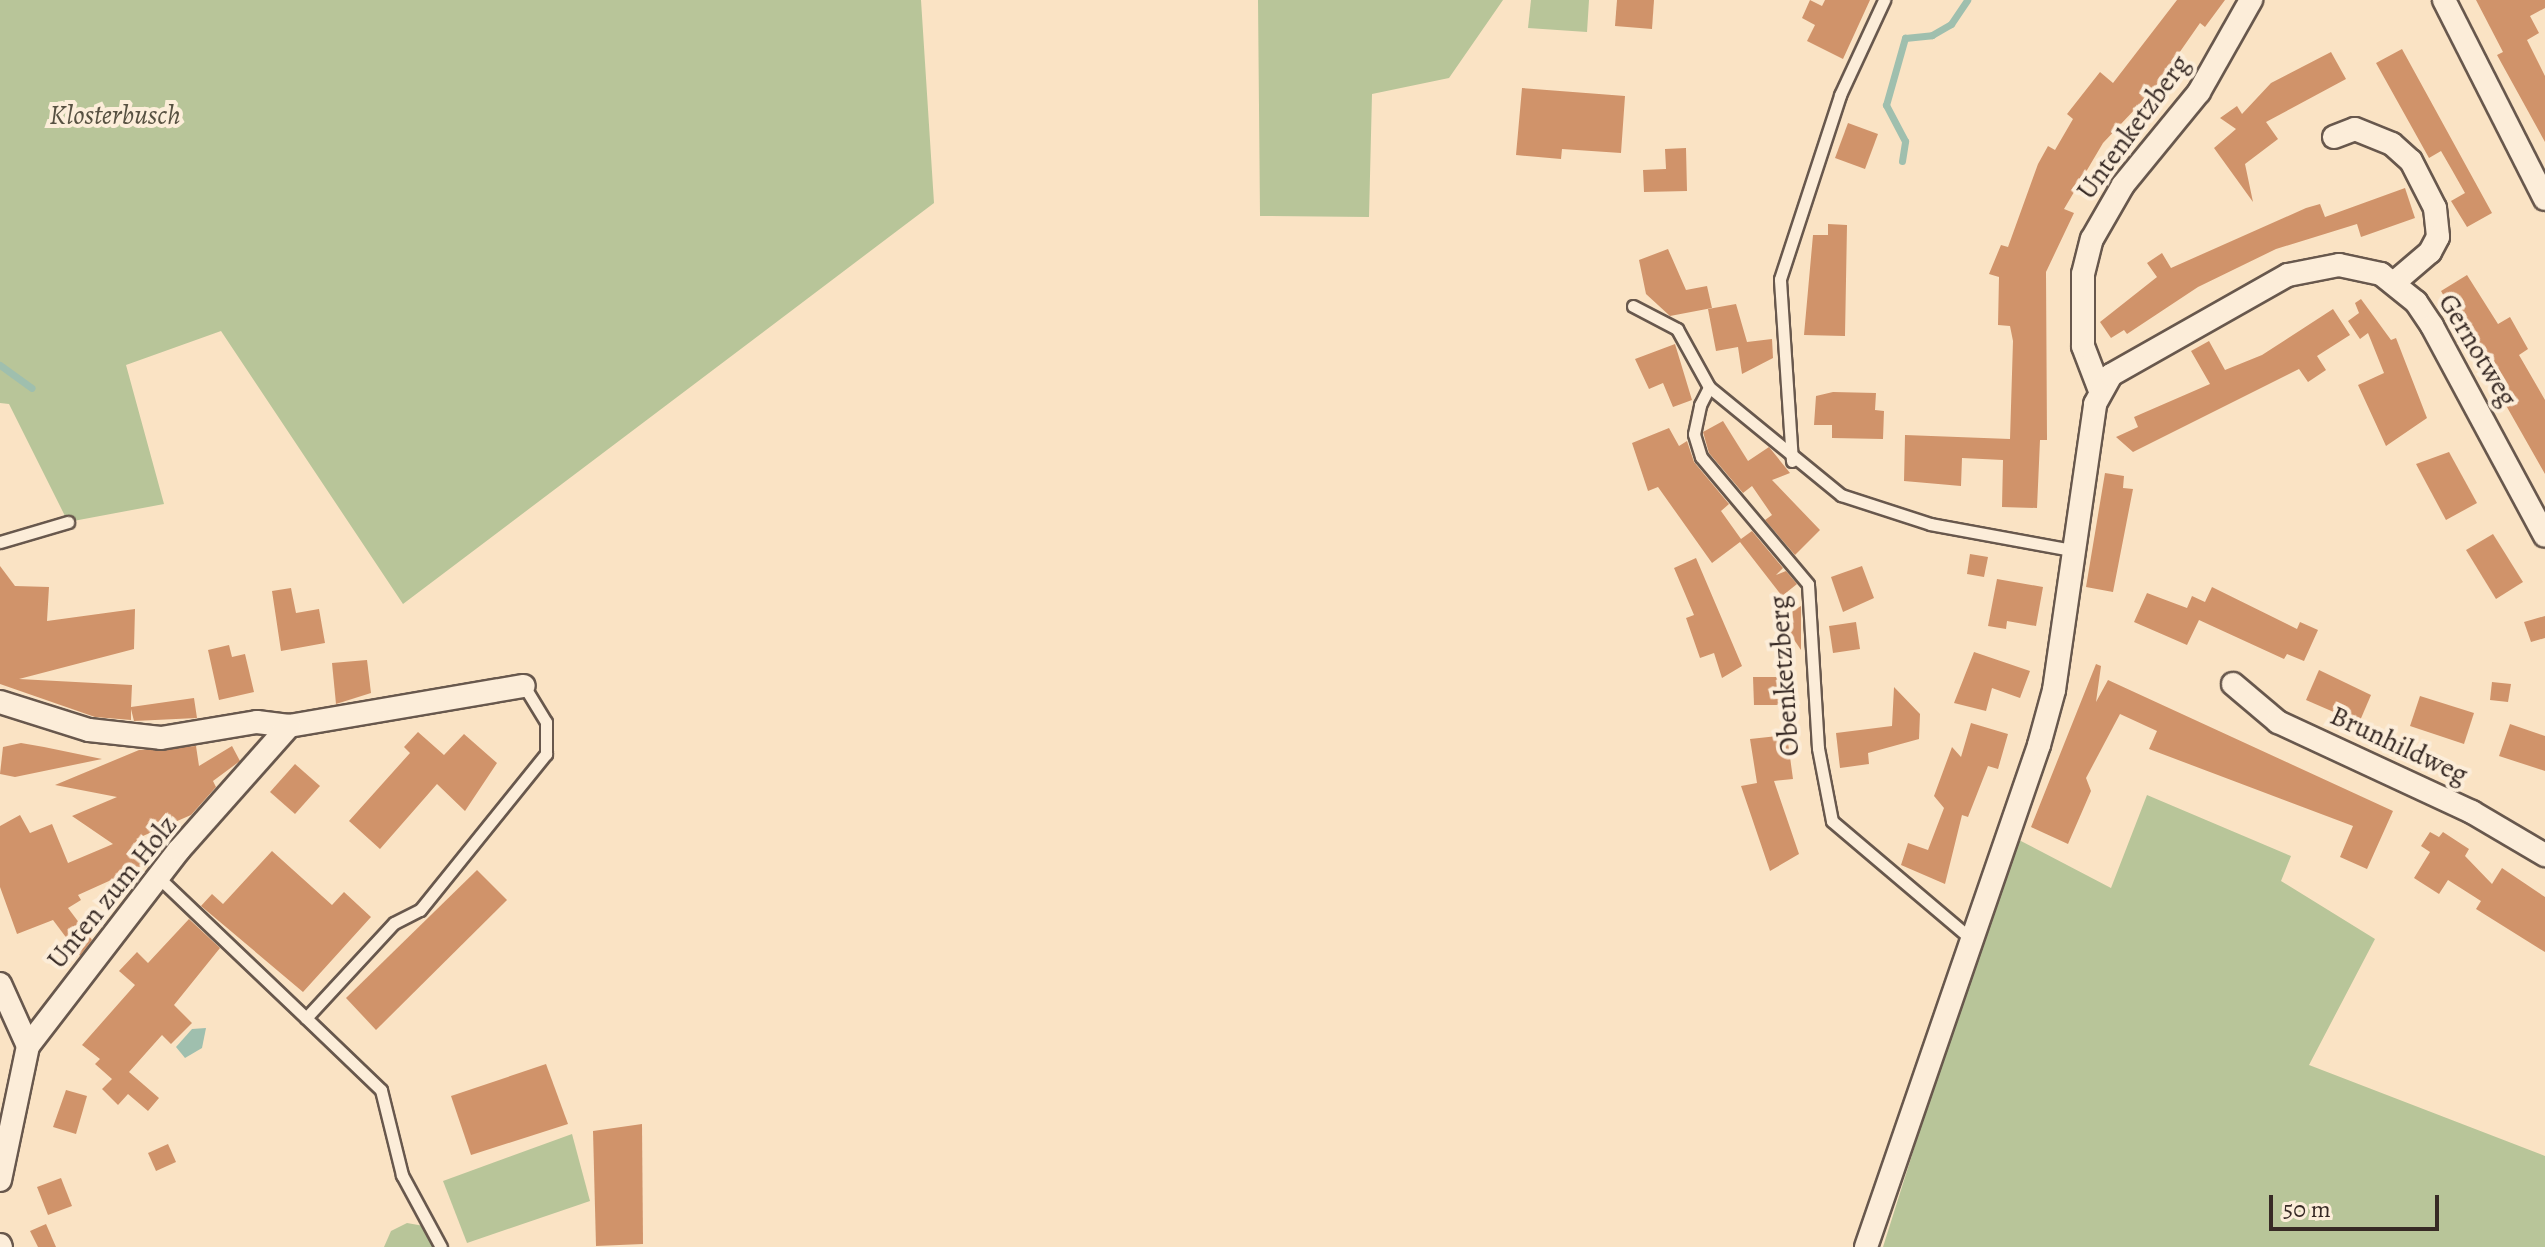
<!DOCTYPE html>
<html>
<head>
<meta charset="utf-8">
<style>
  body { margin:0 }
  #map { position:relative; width:2545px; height:1247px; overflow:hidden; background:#fae3c4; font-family:Alegreya,serif }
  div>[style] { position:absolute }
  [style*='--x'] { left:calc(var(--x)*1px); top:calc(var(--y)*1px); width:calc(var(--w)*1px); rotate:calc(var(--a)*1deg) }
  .green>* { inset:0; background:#b8c599 }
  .water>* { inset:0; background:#9fbfae }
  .stream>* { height:7px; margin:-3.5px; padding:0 3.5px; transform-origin:3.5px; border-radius:3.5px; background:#9fbfae }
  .building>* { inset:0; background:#d0936a }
  .roads { filter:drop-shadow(2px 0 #68584d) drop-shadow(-2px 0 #68584d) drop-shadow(0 2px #68584d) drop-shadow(0 -2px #68584d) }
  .service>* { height:11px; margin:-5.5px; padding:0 5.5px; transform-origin:5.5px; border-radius:5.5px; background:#fcedd9 }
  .minor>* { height:22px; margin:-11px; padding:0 11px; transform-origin:11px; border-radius:11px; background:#fcedd9 }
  span { translate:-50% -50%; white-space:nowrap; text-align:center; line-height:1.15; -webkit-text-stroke:8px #fcedd9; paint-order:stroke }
  .park-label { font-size:28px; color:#575142; font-style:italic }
  .street-label { font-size:28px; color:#372a25 }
  .scale { position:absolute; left:2269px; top:1195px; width:170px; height:36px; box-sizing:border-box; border:4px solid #372a25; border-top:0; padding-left:10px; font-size:24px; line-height:28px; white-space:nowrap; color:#372a25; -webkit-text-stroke:6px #fcedd9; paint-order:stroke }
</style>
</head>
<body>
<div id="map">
  <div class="green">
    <i style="clip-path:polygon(0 0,921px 0,934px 203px,403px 604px,221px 331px,126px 365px,164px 504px,68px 522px,9px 404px,0 403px)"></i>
    <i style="clip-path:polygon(1258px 0,1503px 0,1449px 78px,1372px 94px,1369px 217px,1260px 216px)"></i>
    <i style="clip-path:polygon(1531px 0,1589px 0,1587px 32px,1528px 28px)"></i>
    <i style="clip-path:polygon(2147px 795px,2291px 856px,2281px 881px,2375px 939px,2309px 1065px,2545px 1156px,2545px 1247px,1883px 1247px,1976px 952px,2019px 840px,2111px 888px)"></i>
    <i style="clip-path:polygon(572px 1134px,590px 1201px,467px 1243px,443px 1181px)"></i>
    <i style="clip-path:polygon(407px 1223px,424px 1226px,438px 1247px,384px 1247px,391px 1231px)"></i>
  </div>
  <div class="water">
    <i style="clip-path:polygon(206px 1028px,202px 1048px,185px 1058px,176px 1047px,192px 1029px)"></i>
  </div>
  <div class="stream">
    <i style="--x:1902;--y:161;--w:20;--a:-81"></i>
    <i style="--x:1905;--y:141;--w:41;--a:-117.8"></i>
    <i style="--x:1886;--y:105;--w:70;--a:-74.2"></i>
    <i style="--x:1905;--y:38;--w:27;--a:-6"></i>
    <i style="--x:1932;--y:35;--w:22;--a:-30"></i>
    <i style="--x:1951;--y:24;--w:29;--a:-56"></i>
    <i style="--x:0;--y:365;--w:39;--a:36"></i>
  </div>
  <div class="building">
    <i style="clip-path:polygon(1617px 0,1654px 0,1652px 29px,1615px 26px)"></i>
    <i style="clip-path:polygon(1810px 0,1822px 6px,1825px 0,1870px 0,1843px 59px,1807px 41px,1815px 25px,1802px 18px)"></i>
    <i style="clip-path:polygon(2177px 0,2225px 0,2205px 27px,2200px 23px,2154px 89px,2103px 143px,2064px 209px,2074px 213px,2046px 272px,2047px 440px,2040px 440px,2037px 508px,2002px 507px,2003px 460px,1962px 458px,1961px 486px,1904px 481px,1905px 435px,2010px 439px,2013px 341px,2010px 326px,1998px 325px,1999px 277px,1989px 274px,2001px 245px,2008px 247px,2038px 164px,2048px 146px,2055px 150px,2073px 119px,2067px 114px,2100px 72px,2113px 83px)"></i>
    <i style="clip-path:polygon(2476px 0,2545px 0,2545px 8px,2530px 16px,2539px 33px,2527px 40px,2545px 76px,2545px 142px,2497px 55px,2503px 52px)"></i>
    <i style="clip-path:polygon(2402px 49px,2492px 213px,2467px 227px,2451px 201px,2465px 193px,2452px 170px,2441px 151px,2429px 158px,2376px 63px)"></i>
    <i style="clip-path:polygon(2331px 52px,2346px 79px,2266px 122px,2278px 139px,2245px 164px,2253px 202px,2214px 148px,2236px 129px,2220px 118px,2237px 106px,2242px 114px,2271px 83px)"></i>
    <i style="clip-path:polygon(1522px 88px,1625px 96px,1621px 153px,1562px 149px,1561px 159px,1516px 155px)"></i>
    <i style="clip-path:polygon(1848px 123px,1878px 134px,1865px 169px,1835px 158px)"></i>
    <i style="clip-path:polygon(1686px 148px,1687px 191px,1644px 192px,1643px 170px,1666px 169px,1665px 149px)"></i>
    <i style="clip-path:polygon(2405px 188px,2415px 218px,2361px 237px,2357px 224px,2276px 249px,2198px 287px,2127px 334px,2124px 330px,2111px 338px,2100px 322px,2157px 277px,2147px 263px,2162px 253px,2171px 268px,2306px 208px,2320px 204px,2325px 217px)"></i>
    <i style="clip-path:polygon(1828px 224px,1847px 225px,1845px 336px,1804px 335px,1813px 235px,1828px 235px)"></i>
    <i style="clip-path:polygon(1668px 249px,1686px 290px,1707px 286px,1712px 308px,1670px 316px,1646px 294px,1639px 260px)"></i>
    <i style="clip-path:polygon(2467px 275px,2498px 324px,2510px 317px,2528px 349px,2519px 355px,2545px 400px,2545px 474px,2441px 291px)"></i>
    <i style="clip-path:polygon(2361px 299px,2391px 340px,2396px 338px,2427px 418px,2386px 446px,2358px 385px,2384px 373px,2368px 333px,2360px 339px,2348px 321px,2359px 313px,2355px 303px)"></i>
    <i style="clip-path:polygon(1736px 304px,1747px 342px,1772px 339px,1773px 358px,1742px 374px,1738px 347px,1716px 351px,1708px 309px)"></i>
    <i style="clip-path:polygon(2333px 309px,2350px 335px,2317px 356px,2326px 370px,2308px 382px,2299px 369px,2133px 452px,2116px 437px,2138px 427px,2134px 417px,2210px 384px,2191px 351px,2209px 341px,2225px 370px,2262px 355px)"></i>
    <i style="clip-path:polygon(1675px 344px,1692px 400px,1673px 407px,1663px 383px,1649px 389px,1635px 359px)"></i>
    <i style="clip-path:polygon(1833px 392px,1876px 393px,1875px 410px,1884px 411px,1883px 439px,1832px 438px,1832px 425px,1814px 425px,1816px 396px)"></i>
    <i style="clip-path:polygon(1723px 421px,1748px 461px,1769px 447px,1790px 473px,1772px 480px,1820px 530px,1795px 555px,1765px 520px,1772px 515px,1752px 486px,1743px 493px,1709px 453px,1703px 432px)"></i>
    <i style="clip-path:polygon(1669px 428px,1679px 446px,1687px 441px,1694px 462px,1729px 504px,1721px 511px,1741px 539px,1752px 531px,1783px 568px,1776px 575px,1786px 571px,1797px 584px,1782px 596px,1740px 542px,1712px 563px,1658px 487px,1648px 491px,1632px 443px)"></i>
    <i style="clip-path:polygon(2449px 452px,2477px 503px,2446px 520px,2416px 464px)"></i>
    <i style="clip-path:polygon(2105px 473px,2124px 476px,2123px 488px,2133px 489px,2113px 592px,2086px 587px)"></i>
    <i style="clip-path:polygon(2493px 534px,2523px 582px,2496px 599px,2466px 550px)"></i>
    <i style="clip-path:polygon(1970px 554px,1988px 557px,1984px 577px,1967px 574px)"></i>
    <i style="clip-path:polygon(1696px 558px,1742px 666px,1722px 678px,1714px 653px,1700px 658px,1686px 618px,1694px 615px,1674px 568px)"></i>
    <i style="clip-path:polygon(0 566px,15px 586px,49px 587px,47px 621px,135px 609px,134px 649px,19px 679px,132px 685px,131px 707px,194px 698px,197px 718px,134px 721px,131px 709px,131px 720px,95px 717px,0 684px)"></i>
    <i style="clip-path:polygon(1862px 566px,1874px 598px,1843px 612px,1831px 577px)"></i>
    <i style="clip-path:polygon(1997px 579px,2043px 587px,2036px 626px,2007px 621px,2006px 629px,1988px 626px)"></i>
    <i style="clip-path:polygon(2212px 587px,2297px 629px,2300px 622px,2318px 630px,2304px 661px,2287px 654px,2284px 659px,2199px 620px,2187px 645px,2134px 622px,2147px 593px,2187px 608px,2192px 596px,2205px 602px)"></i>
    <i style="clip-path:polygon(291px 588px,296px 613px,319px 609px,325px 643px,281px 651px,272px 591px)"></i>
    <i style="clip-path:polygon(1801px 606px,1801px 650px,1780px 619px)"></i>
    <i style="clip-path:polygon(2545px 616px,2545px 638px,2531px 642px,2524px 622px)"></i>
    <i style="clip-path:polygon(1856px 622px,1860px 649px,1833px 653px,1829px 626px)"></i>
    <i style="clip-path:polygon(229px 645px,232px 657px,245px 654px,254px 692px,219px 700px,208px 650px)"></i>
    <i style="clip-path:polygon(1974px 652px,2030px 671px,2020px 698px,1992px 688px,1986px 711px,1954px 703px)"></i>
    <i style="clip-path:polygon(367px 660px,371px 693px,336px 704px,332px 663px)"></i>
    <i style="clip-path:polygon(2096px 664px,2101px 666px,2096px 702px,2108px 680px,2393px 811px,2367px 869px,2340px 857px,2353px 826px,2149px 749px,2157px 731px,2120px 714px,2086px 778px,2091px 791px,2068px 844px,2031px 827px)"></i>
    <i style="clip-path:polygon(2319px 670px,2371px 695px,2359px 723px,2306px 700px)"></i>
    <i style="clip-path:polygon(1753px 677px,1783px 677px,1784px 705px,1754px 705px)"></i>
    <i style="clip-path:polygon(2492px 682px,2511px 684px,2508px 702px,2490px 700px)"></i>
    <i style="clip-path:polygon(1894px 687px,1920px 714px,1919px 739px,1868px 753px,1869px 764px,1840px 768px,1836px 733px,1892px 726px)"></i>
    <i style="clip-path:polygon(2420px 696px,2474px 713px,2464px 744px,2410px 726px)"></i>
    <i style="clip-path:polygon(1971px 723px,2008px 734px,1998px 769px,1988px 766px,1968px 817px,1962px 815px,1945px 884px,1901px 865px,1908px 843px,1928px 850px,1944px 808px,1934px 796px,1952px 747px,1961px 757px)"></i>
    <i style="clip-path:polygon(2510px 724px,2545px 736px,2545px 771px,2499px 756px)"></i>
    <i style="clip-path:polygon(418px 732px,444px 755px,464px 734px,497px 763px,465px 811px,437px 784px,380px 849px,349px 821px,410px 753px,404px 747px)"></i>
    <i style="clip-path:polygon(1787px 735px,1793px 779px,1774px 781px,1799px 854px,1770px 871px,1741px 786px,1757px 783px,1750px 739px)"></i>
    <i style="clip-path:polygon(21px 743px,44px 747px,102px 759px,15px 777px,0 774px,3px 747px)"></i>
    <i style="clip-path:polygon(196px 746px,199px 766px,232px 746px,240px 761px,213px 781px,216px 787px,191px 815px,136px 839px,151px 850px,140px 867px,78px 895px,81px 900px,68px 908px,92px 940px,80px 956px,53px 920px,17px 934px,0 887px,0 826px,20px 815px,30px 833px,52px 824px,68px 863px,113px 844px,72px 816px,117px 797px,55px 785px,139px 750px)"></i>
    <i style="clip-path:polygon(295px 764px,320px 786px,295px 814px,270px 792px)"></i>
    <i style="clip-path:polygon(2430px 832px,2439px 837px,2443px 832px,2469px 849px,2465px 856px,2492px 884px,2502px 868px,2545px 897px,2545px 952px,2476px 909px,2481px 901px,2448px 880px,2439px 894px,2414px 878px,2430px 852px,2421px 846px)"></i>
    <i style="clip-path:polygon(272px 851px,332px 905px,344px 892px,371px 917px,303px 992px,201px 906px,212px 894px,223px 904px)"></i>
    <i style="clip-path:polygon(477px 870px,507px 900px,376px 1030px,346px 998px)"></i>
    <i style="clip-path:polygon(189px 919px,220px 948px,174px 1005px,192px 1023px,171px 1044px,162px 1035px,129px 1072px,159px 1098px,148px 1111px,128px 1094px,118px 1105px,102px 1089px,112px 1079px,95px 1064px,100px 1059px,82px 1045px,135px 985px,119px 971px,137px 952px,148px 963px)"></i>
    <i style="clip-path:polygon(546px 1064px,568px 1124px,471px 1155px,451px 1096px)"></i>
    <i style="clip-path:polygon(66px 1090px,87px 1096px,76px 1134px,53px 1127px)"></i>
    <i style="clip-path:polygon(642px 1124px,643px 1244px,596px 1246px,593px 1131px)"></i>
    <i style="clip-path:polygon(168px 1144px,176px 1162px,156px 1171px,148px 1153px)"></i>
    <i style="clip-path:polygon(61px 1178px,72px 1206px,48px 1215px,37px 1187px)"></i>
    <i style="clip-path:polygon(46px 1224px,56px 1247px,38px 1247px,30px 1231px)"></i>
  </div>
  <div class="roads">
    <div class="service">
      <i style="--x:1633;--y:306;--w:50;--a:27.6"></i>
      <i style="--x:1677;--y:329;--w:66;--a:61.1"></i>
      <i style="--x:1792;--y:461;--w:182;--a:-93.8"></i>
      <i style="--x:1780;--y:279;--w:194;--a:-71.9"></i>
      <i style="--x:1840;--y:95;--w:105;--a:-65.1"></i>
      <i style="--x:0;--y:542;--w:71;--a:-16.4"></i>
      <i style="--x:158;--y:877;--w:204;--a:43.6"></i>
      <i style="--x:306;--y:1018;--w:129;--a:-47.2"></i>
      <i style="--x:394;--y:923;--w:29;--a:-27"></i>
      <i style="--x:420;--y:910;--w:201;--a:-51.1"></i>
      <i style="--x:546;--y:754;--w:32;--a:-90"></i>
      <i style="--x:546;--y:722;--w:42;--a:-121.4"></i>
      <i style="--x:1970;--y:938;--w:181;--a:-139.7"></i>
      <i style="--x:1832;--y:821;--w:74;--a:-100.9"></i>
      <i style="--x:1818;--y:748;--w:164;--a:-93.5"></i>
      <i style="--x:1808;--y:584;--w:166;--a:-130.1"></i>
      <i style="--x:1701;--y:457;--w:24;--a:-107"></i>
      <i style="--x:1694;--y:434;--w:30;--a:-78"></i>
      <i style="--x:1700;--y:405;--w:20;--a:-63"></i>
      <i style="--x:1709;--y:387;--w:171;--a:39.3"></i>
      <i style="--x:1841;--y:495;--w:94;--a:18"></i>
      <i style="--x:1930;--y:524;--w:144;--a:10.4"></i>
      <i style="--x:306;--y:1018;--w:104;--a:43.8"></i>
      <i style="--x:381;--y:1090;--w:88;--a:76.1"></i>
      <i style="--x:402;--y:1175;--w:82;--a:61.6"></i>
    </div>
    <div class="minor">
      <i style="--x:2444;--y:0;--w:223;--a:63.1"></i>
      <i style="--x:2334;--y:137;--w:22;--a:-21"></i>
      <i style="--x:2355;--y:129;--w:40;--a:22"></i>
      <i style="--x:2392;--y:144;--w:25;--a:42"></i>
      <i style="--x:2411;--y:161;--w:53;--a:62.9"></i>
      <i style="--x:2435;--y:208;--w:29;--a:84"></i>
      <i style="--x:2438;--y:237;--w:17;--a:118"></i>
      <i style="--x:2430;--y:252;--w:46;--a:139.4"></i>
      <i style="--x:2099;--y:388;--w:45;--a:-110.9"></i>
      <i style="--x:2083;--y:346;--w:72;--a:-90"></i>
      <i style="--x:2083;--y:274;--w:36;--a:-76"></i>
      <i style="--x:2092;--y:239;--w:62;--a:-60.1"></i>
      <i style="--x:2123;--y:185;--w:120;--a:-50.7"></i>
      <i style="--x:2199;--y:92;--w:106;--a:-60.5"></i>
      <i style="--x:2233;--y:684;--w:59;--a:40.2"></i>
      <i style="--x:2278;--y:722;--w:214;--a:24.9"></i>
      <i style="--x:2472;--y:812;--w:85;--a:30.5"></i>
      <i style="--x:0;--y:702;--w:93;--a:17.5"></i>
      <i style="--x:89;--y:730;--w:72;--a:6.3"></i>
      <i style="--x:161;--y:738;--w:97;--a:-9.5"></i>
      <i style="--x:257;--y:722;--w:32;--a:7"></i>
      <i style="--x:289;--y:726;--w:238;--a:-9.7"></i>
      <i style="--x:0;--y:984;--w:68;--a:65.7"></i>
      <i style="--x:28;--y:1046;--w:247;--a:-52.4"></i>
      <i style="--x:179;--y:850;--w:166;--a:-48.4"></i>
      <i style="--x:0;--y:1180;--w:137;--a:-78.2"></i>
      <i style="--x:0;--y:1245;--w:2;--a:63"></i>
      <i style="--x:1866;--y:1247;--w:531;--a:-70.98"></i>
      <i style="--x:2039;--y:745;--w:57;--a:-74.7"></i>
      <i style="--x:2054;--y:690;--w:289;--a:-81.8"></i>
      <i style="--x:2095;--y:404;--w:33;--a:-61"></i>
      <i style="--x:2111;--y:375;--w:203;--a:-29.5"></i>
      <i style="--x:2288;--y:275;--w:52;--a:-11.1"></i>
      <i style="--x:2339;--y:265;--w:43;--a:12.1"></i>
      <i style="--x:2381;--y:274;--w:45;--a:38.7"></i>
      <i style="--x:2416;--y:302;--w:29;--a:56"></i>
      <i style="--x:2432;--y:326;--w:238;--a:61.7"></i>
    </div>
  </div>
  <div class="park-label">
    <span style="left:115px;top:115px">Klosterbusch</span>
  </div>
  <div class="street-label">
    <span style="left:2133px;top:127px;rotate:-54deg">Untenketzberg</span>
    <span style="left:2478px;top:350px;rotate:59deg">Gernotweg</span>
    <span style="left:1784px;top:676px;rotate:-94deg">Obenketzberg</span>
    <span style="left:2399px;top:745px;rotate:25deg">Brunhildweg</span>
    <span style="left:112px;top:892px;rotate:-51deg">Unten zum Holz</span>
  </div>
  <div class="scale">50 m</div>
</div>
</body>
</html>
